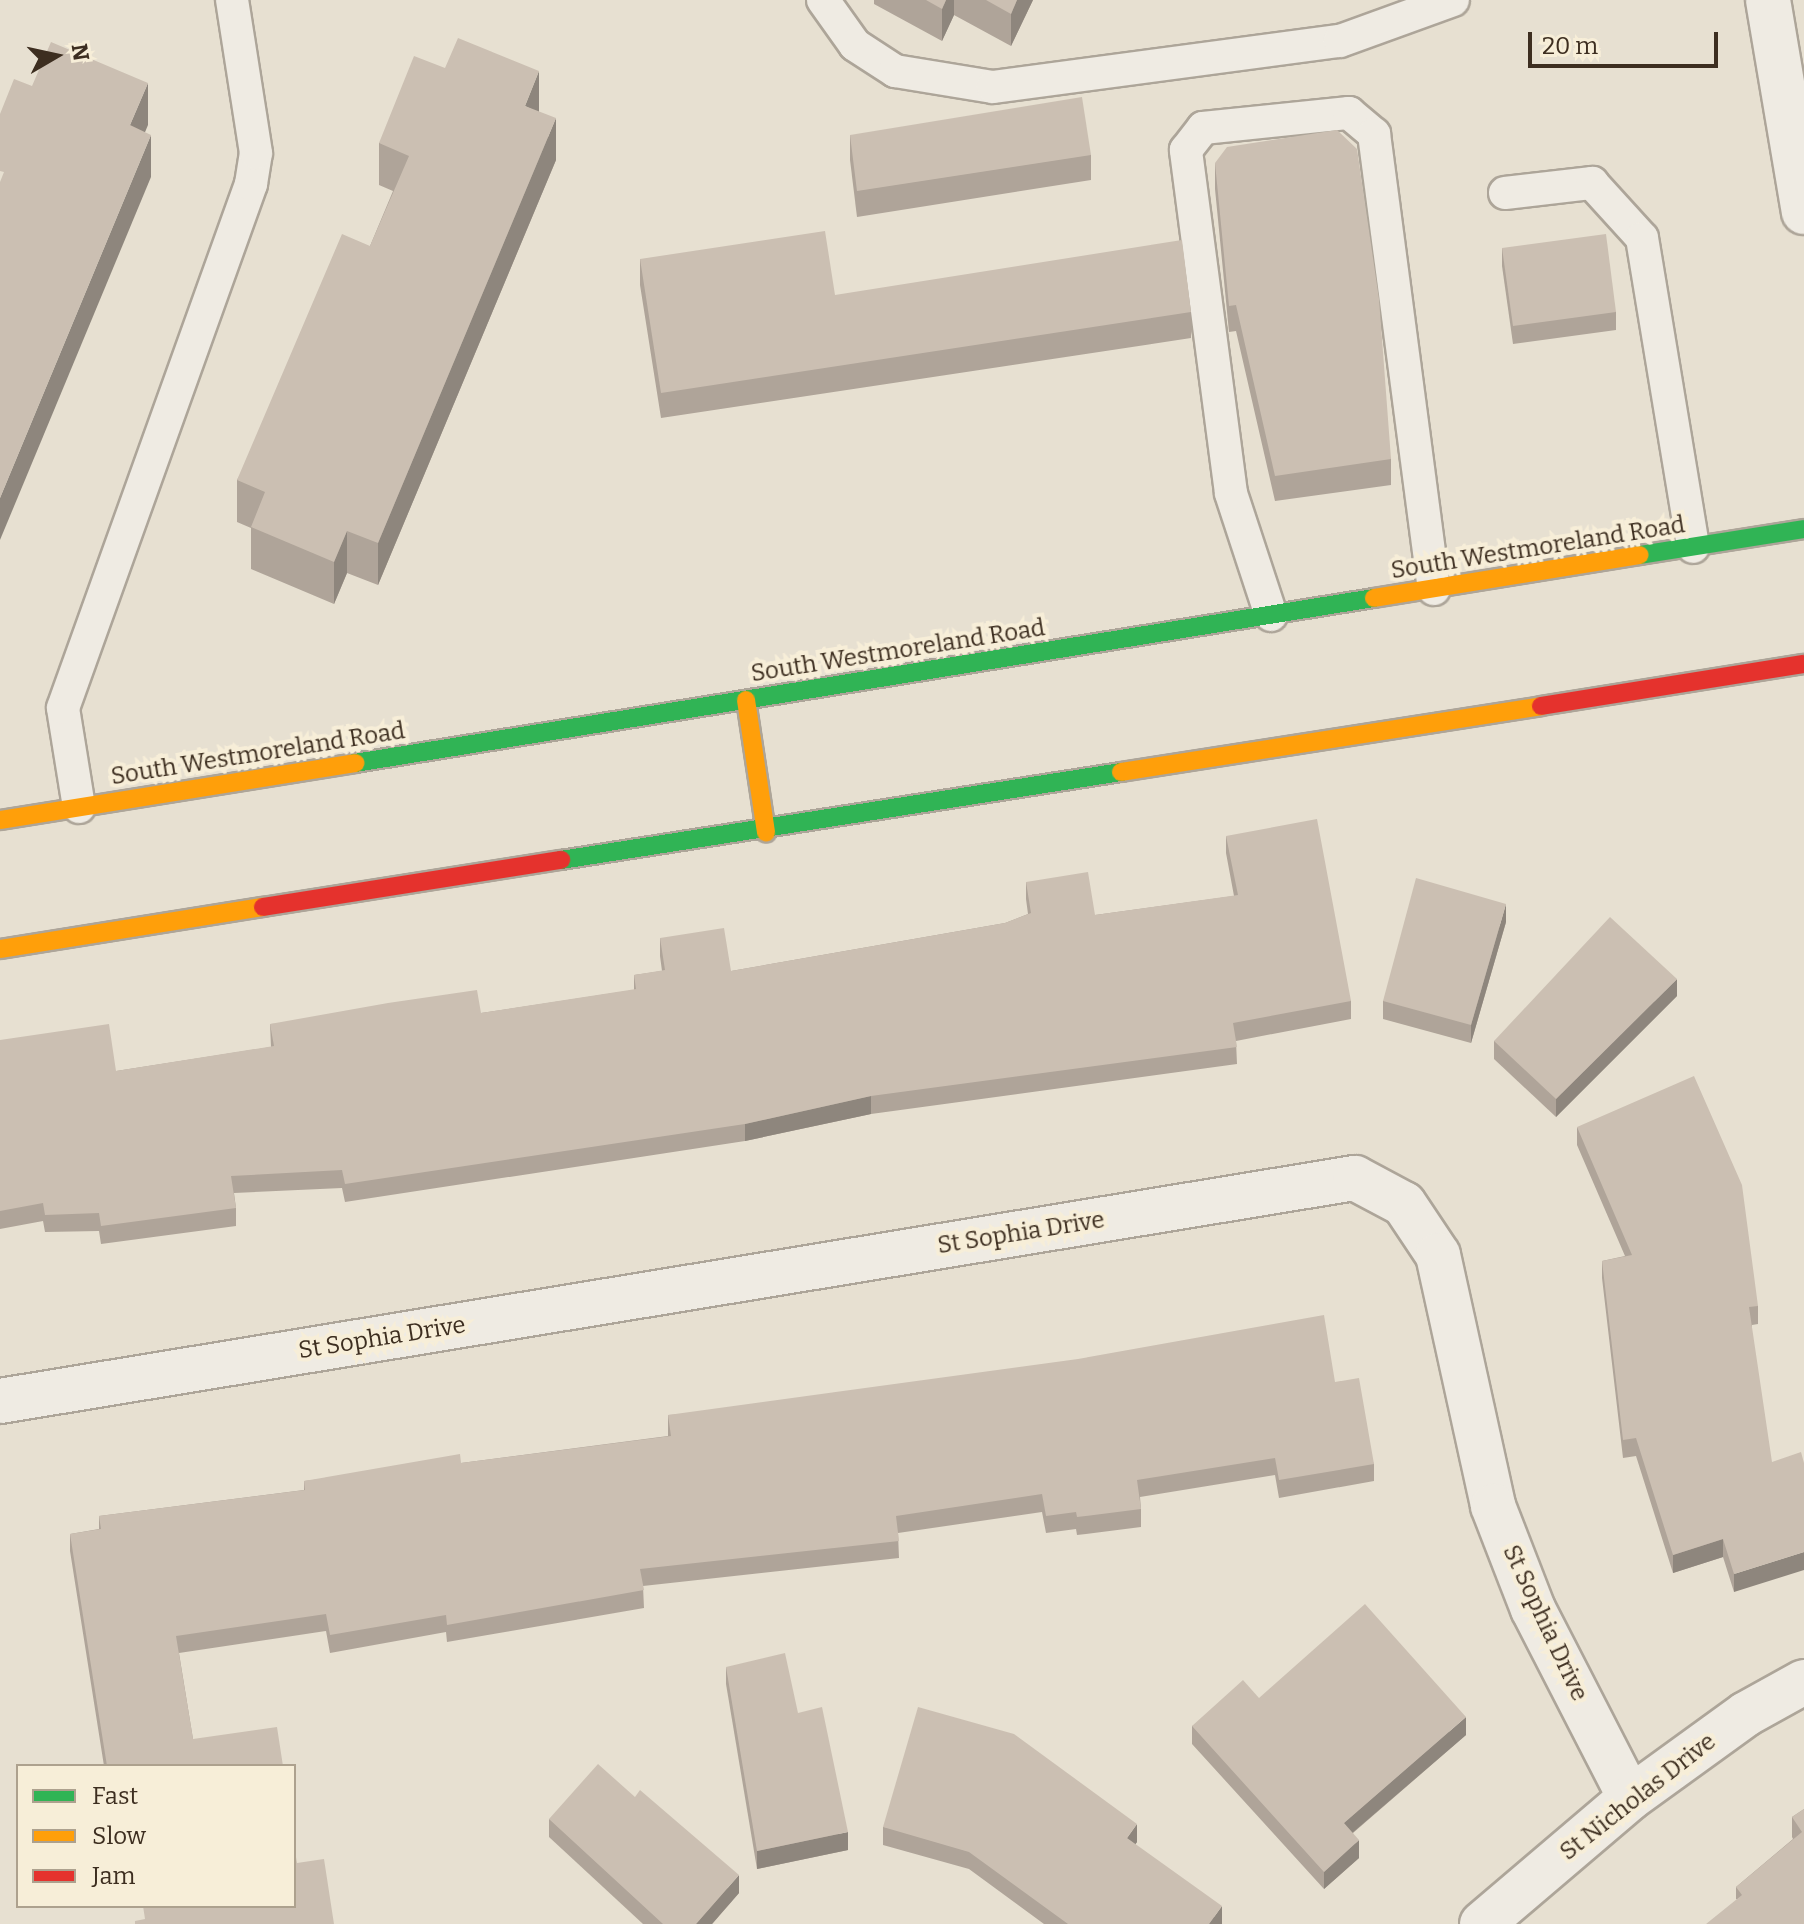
<!DOCTYPE html>
<html>
<head>
<meta charset="utf-8">
<style>
  body { margin:0 }
  #map { position:relative; width:1804px; height:1924px; overflow:hidden; background:#e7e0d1; font-family:Bitter,serif }
  div>[style] { position:absolute }
  [style*='--x'] { left:calc(var(--x)*1px); top:calc(var(--y)*1px); width:calc(var(--w)*1px); rotate:calc(var(--a)*1deg) }
  .roads { filter:drop-shadow(2px 0 #ada599) drop-shadow(-2px 0 #ada599) drop-shadow(0 2px #ada599) drop-shadow(0 -2px #ada599) }
  .lane>* { height:32px; margin:-16px; padding:0 16px; transform-origin:16px; border-radius:16px; background:#efebe3 }
  .street>* { height:44px; margin:-22px; padding:0 22px; transform-origin:22px; border-radius:22px; background:#efebe3 }
  .fast>* { height:18px; margin:-9px; padding:0 9px; transform-origin:9px; border-radius:9px; background:#30b455 }
  .slow>* { height:18px; margin:-9px; padding:0 9px; transform-origin:9px; border-radius:9px; background:#ff9f0a }
  .jam>* { height:18px; margin:-9px; padding:0 9px; transform-origin:9px; border-radius:9px; background:#e5322d }
  .wall>* { inset:0; background:#afa499 }
  .shaded-wall>* { inset:0; background:#8e867d }
  .building>* { inset:0; background:#cbbfb2 }
  span { translate:-50% -50%; white-space:nowrap; text-align:center; line-height:1.15; -webkit-text-stroke:8px #f7eed8; paint-order:stroke }
  .street-label { font-size:24px; color:#3d2e20 }
  .legend { position:absolute; left:16px; top:1764px; width:280px; height:144px; box-sizing:border-box; background:#f7eed8; border:2px solid #ada18e; margin:0; padding:10px 14px; list-style:none; font-size:24px; color:#3d2e20 }
  .legend li { display:flex; align-items:center; gap:16px; height:40px }
  .legend b { width:40px; border:2px solid #ada18e }
  .north { position:absolute; left:16px; top:16px; width:80px; height:80px; -webkit-text-stroke:6px #f7eed8; paint-order:stroke; rotate:81deg; font-size:22px; font-weight:700; line-height:32px; text-align:center; color:#3d2e20 }
  .north::after { content:''; display:block; margin:auto; width:28px; height:36px; background:#3d2e20; clip-path:polygon(50% 0,100% 100%,50% 72%,0 100%) }
  .scale { position:absolute; left:1528px; top:32px; width:190px; height:36px; box-sizing:border-box; border:4px solid #3d2e20; border-top:0; padding-left:10px; font-size:24px; line-height:28px; white-space:nowrap; color:#3d2e20; -webkit-text-stroke:6px #f7eed8; paint-order:stroke }
</style>
</head>
<body>
<div id="map">
  <div class="roads">
    <div class="lane">
      <i style="--x:823;--y:0;--w:55;--a:54.6"></i>
      <i style="--x:855;--y:45;--w:48;--a:33"></i>
      <i style="--x:895;--y:71;--w:99;--a:9.3"></i>
      <i style="--x:993;--y:87;--w:350;--a:-7.6"></i>
      <i style="--x:1340;--y:41;--w:120;--a:-19.9"></i>
      <i style="--x:1505;--y:193;--w:88;--a:-6.6"></i>
      <i style="--x:1592;--y:183;--w:74;--a:47.7"></i>
      <i style="--x:1642;--y:238;--w:313;--a:80.6"></i>
      <i style="--x:1271;--y:615;--w:128;--a:-108.2"></i>
      <i style="--x:1231;--y:493;--w:346;--a:-97.5"></i>
      <i style="--x:1186;--y:150;--w:28;--a:-52"></i>
      <i style="--x:1203;--y:128;--w:147;--a:-5.9"></i>
      <i style="--x:1349;--y:113;--w:33;--a:40"></i>
      <i style="--x:1374;--y:134;--w:459;--a:82.5"></i>
      <i style="--x:79;--y:807;--w:100;--a:-99.2"></i>
      <i style="--x:63;--y:708;--w:557;--a:-70.26"></i>
      <i style="--x:251;--y:184;--w:31;--a:-81"></i>
      <i style="--x:256;--y:153;--w:155;--a:-98.9"></i>
    </div>
    <div class="street">
      <i style="--x:1768;--y:0;--w:215;--a:80.4"></i>
      <i style="--x:0;--y:1401;--w:1373;--a:-9.35"></i>
      <i style="--x:1355;--y:1178;--w:55;--a:28"></i>
      <i style="--x:1404;--y:1204;--w:61;--a:56.3"></i>
      <i style="--x:1438;--y:1255;--w:257;--a:77.6"></i>
      <i style="--x:1493;--y:1506;--w:110;--a:68.8"></i>
      <i style="--x:1533;--y:1609;--w:212;--a:62.8"></i>
      <i style="--x:1482;--y:1924;--w:194;--a:-40.4"></i>
      <i style="--x:1630;--y:1798;--w:143;--a:-35.9"></i>
      <i style="--x:1746;--y:1714;--w:66;--a:-28.9"></i>
    </div>
    <div class="fast">
      <i style="--x:1640;--y:555;--w:166;--a:-9"></i>
      <i style="--x:355;--y:763;--w:1032;--a:-9.2"></i>
      <i style="--x:561;--y:860;--w:567;--a:-8.93"></i>
    </div>
    <div class="slow">
      <i style="--x:1374;--y:598;--w:269;--a:-9.2"></i>
      <i style="--x:746;--y:700;--w:134;--a:81.4"></i>
      <i style="--x:1121;--y:772;--w:425;--a:-8.9"></i>
      <i style="--x:0;--y:820;--w:360;--a:-9.1"></i>
      <i style="--x:0;--y:949;--w:266;--a:-9.1"></i>
    </div>
    <div class="jam">
      <i style="--x:1541;--y:706;--w:266;--a:-9.1"></i>
      <i style="--x:263;--y:907;--w:302;--a:-9"></i>
    </div>
  </div>
  <div class="wall">
    <i style="clip-path:polygon(874px 0,1033px 0,1011px 46px,954px 15px,942px 41px,874px 4px)"></i>
    <i style="clip-path:polygon(539px 112px,556px 160px,378px 585px,347px 573px,334px 604px,251px 569px,251px 528px,237px 522px,237px 480px,370px 246px,393px 191px,379px 185px,379px 143px)"></i>
    <i style="clip-path:polygon(850px 135px,1091px 155px,1091px 180px,857px 217px,850px 160px)"></i>
    <i style="clip-path:polygon(1215px 163px,1391px 459px,1391px 485px,1275px 501px,1236px 331px,1229px 332px,1215px 189px)"></i>
    <i style="clip-path:polygon(1502px 248px,1616px 312px,1616px 330px,1513px 344px,1502px 266px)"></i>
    <i style="clip-path:polygon(640px 259px,835px 295px,1191px 312px,1191px 338px,661px 418px,640px 285px)"></i>
    <i style="clip-path:polygon(1226px 836px,1351px 1001px,1351px 1019px,1236px 1041px,1237px 1064px,871px 1114px,745px 1141px,345px 1202px,342px 1188px,234px 1193px,236px 1208px,236px 1226px,101px 1244px,99px 1231px,45px 1232px,43px 1221px,0 1229px,0 1040px,116px 1071px,271px 1047px,270px 1024px,481px 1013px,634px 990px,634px 975px,662px 971px,660px 956px,660px 938px,731px 971px,1005px 923px,1028px 914px,1026px 899px,1026px 882px,1095px 915px,1234px 896px,1226px 853px)"></i>
    <i style="clip-path:polygon(1506px 922px,1471px 1043px,1383px 1019px,1383px 1001px)"></i>
    <i style="clip-path:polygon(1677px 996px,1556px 1117px,1494px 1059px,1494px 1041px)"></i>
    <i style="clip-path:polygon(1577px 1127px,1758px 1306px,1758px 1324px,1752px 1325px,1734px 1592px,1723px 1557px,1673px 1573px,1636px 1456px,1623px 1458px,1602px 1278px,1602px 1261px,1625px 1256px,1577px 1145px)"></i>
    <i style="clip-path:polygon(1335px 1382px,1374px 1464px,1374px 1481px,1279px 1498px,1275px 1475px,1140px 1497px,1141px 1509px,1141px 1527px,1077px 1535px,1076px 1529px,1046px 1533px,1042px 1512px,898px 1533px,899px 1558px,643px 1586px,644px 1608px,447px 1642px,446px 1632px,330px 1653px,326px 1631px,179px 1653px,193px 1739px,283px 1766px,104px 1766px,70px 1551px,70px 1534px,99px 1529px,99px 1516px,304px 1490px,304px 1481px,461px 1463px,668px 1436px,668px 1415px)"></i>
    <i style="clip-path:polygon(726px 1667px,848px 1850px,757px 1869px,726px 1684px)"></i>
    <i style="clip-path:polygon(1259px 1698px,1466px 1735px,1353px 1833px,1359px 1858px,1324px 1889px,1192px 1744px,1192px 1726px)"></i>
    <i style="clip-path:polygon(1804px 1809px,1804px 1924px,1736px 1899px,1736px 1887px,1793px 1839px,1792px 1837px,1792px 1817px)"></i>
    <i style="clip-path:polygon(549px 1819px,739px 1893px,712px 1924px,643px 1924px,549px 1837px)"></i>
    <i style="clip-path:polygon(883px 1827px,1137px 1842px,1135px 1844px,1222px 1924px,1044px 1924px,969px 1869px,883px 1845px)"></i>
  </div>
  <div class="shaded-wall">
    <i style="clip-path:polygon(946px 0,954px 0,954px 15px,942px 41px,942px 9px)"></i>
    <i style="clip-path:polygon(1017px 0,1033px 0,1011px 46px,1011px 14px)"></i>
    <i style="clip-path:polygon(539px 71px,539px 113px,525px 106px)"></i>
    <i style="clip-path:polygon(148px 83px,148px 125px,130px 168px,130px 125px)"></i>
    <i style="clip-path:polygon(556px 118px,556px 160px,378px 585px,378px 543px)"></i>
    <i style="clip-path:polygon(151px 135px,151px 177px,0 540px,0 498px)"></i>
    <i style="clip-path:polygon(347px 531px,347px 573px,334px 604px,334px 562px)"></i>
    <i style="clip-path:polygon(1506px 904px,1506px 922px,1471px 1043px,1471px 1025px)"></i>
    <i style="clip-path:polygon(1677px 979px,1677px 996px,1556px 1117px,1556px 1099px)"></i>
    <i style="clip-path:polygon(871px 1096px,871px 1114px,745px 1141px,745px 1124px)"></i>
    <i style="clip-path:polygon(1723px 1539px,1723px 1557px,1673px 1573px,1673px 1555px)"></i>
    <i style="clip-path:polygon(1804px 1552px,1804px 1570px,1734px 1592px,1734px 1574px)"></i>
    <i style="clip-path:polygon(1466px 1717px,1466px 1735px,1344px 1840px,1344px 1823px)"></i>
    <i style="clip-path:polygon(1137px 1824px,1137px 1842px,1127px 1856px,1127px 1838px)"></i>
    <i style="clip-path:polygon(848px 1832px,848px 1850px,757px 1869px,757px 1851px)"></i>
    <i style="clip-path:polygon(1359px 1840px,1359px 1858px,1324px 1889px,1324px 1872px)"></i>
    <i style="clip-path:polygon(739px 1875px,739px 1893px,712px 1924px,696px 1924px)"></i>
    <i style="clip-path:polygon(1222px 1906px,1222px 1924px,1209px 1924px)"></i>
  </div>
  <div class="building">
    <i style="clip-path:polygon(926px 0,946px 0,942px 9px)"></i>
    <i style="clip-path:polygon(986px 0,1017px 0,1011px 14px)"></i>
    <i style="clip-path:polygon(458px 38px,539px 71px,525px 106px,556px 118px,378px 543px,347px 531px,334px 562px,251px 527px,265px 492px,237px 480px,342px 234px,370px 246px,409px 156px,379px 143px,414px 56px,445px 68px)"></i>
    <i style="clip-path:polygon(51px 42px,148px 83px,130px 125px,151px 135px,0 498px,0 182px,4px 172px,0 171px,0 114px,14px 79px,32px 86px)"></i>
    <i style="clip-path:polygon(1082px 97px,1091px 155px,857px 191px,850px 135px)"></i>
    <i style="clip-path:polygon(1337px 130px,1357px 149px,1379px 299px,1391px 459px,1275px 476px,1236px 305px,1229px 306px,1215px 163px,1227px 147px)"></i>
    <i style="clip-path:polygon(825px 231px,835px 295px,1182px 240px,1191px 312px,661px 393px,640px 259px)"></i>
    <i style="clip-path:polygon(1606px 234px,1616px 312px,1513px 326px,1502px 248px)"></i>
    <i style="clip-path:polygon(1317px 819px,1351px 1001px,1233px 1023px,1237px 1047px,871px 1096px,745px 1124px,345px 1184px,342px 1170px,231px 1176px,236px 1208px,101px 1226px,99px 1213px,45px 1215px,43px 1203px,0 1211px,0 1040px,109px 1024px,116px 1071px,274px 1046px,270px 1024px,388px 1003px,477px 990px,481px 1013px,636px 989px,634px 975px,665px 970px,660px 938px,724px 928px,731px 971px,1005px 923px,1031px 913px,1026px 882px,1088px 872px,1095px 915px,1238px 895px,1226px 836px)"></i>
    <i style="clip-path:polygon(1416px 878px,1506px 904px,1471px 1025px,1383px 1001px)"></i>
    <i style="clip-path:polygon(1610px 917px,1677px 979px,1556px 1099px,1494px 1041px)"></i>
    <i style="clip-path:polygon(1694px 1076px,1742px 1185px,1758px 1306px,1749px 1307px,1772px 1462px,1801px 1452px,1804px 1463px,1804px 1552px,1734px 1574px,1723px 1539px,1673px 1555px,1636px 1438px,1623px 1440px,1602px 1261px,1632px 1255px,1577px 1127px)"></i>
    <i style="clip-path:polygon(1324px 1315px,1335px 1382px,1359px 1378px,1374px 1464px,1279px 1480px,1275px 1458px,1137px 1480px,1141px 1509px,1077px 1517px,1076px 1512px,1046px 1516px,1042px 1494px,896px 1516px,899px 1541px,640px 1569px,644px 1590px,447px 1625px,446px 1615px,330px 1635px,326px 1614px,176px 1636px,193px 1739px,277px 1727px,283px 1766px,107px 1766px,70px 1534px,101px 1529px,99px 1516px,305px 1490px,304px 1481px,460px 1454px,461px 1463px,671px 1436px,668px 1415px,1078px 1359px)"></i>
    <i style="clip-path:polygon(1365px 1604px,1466px 1717px,1344px 1823px,1359px 1840px,1324px 1872px,1192px 1726px,1243px 1680px,1259px 1698px)"></i>
    <i style="clip-path:polygon(785px 1653px,798px 1713px,822px 1707px,848px 1832px,757px 1851px,726px 1667px)"></i>
    <i style="clip-path:polygon(918px 1707px,1014px 1734px,1137px 1824px,1127px 1838px,1222px 1906px,1209px 1924px,1068px 1924px,969px 1852px,883px 1827px)"></i>
    <i style="clip-path:polygon(598px 1764px,635px 1797px,640px 1790px,739px 1875px,696px 1924px,663px 1924px,549px 1819px)"></i>
    <i style="clip-path:polygon(1804px 1809px,1804px 1924px,1706px 1924px,1742px 1895px,1736px 1887px,1802px 1832px,1792px 1817px)"></i>
    <i style="clip-path:polygon(294px 1845px,297px 1863px,324px 1859px,334px 1924px,135px 1924px,135px 1921px,145px 1919px,143px 1906px,294px 1906px)"></i>
  </div>
  <div class="street-label">
    <span style="left:1538px;top:548px;rotate:-9deg">South Westmoreland Road</span>
    <span style="left:898px;top:651px;rotate:-9deg">South Westmoreland Road</span>
    <span style="left:258px;top:754px;rotate:-9deg">South Westmoreland Road</span>
    <span style="left:1021px;top:1233px;rotate:-9deg">St Sophia Drive</span>
    <span style="left:382px;top:1338px;rotate:-9deg">St Sophia Drive</span>
    <span style="left:1545px;top:1623px;rotate:65deg">St Sophia Drive</span>
    <span style="left:1638px;top:1797px;rotate:-38deg">St Nicholas Drive</span>
  </div>
  <ul class="legend">
  <li><b style="height:10px;background:#30b455"></b>Fast</li>
  <li><b style="height:10px;background:#ff9f0a"></b>Slow</li>
  <li><b style="height:10px;background:#e5322d"></b>Jam</li>
  </ul>
  <div class="north">N</div>
  <div class="scale">20 m</div>
</div>
</body>
</html>
